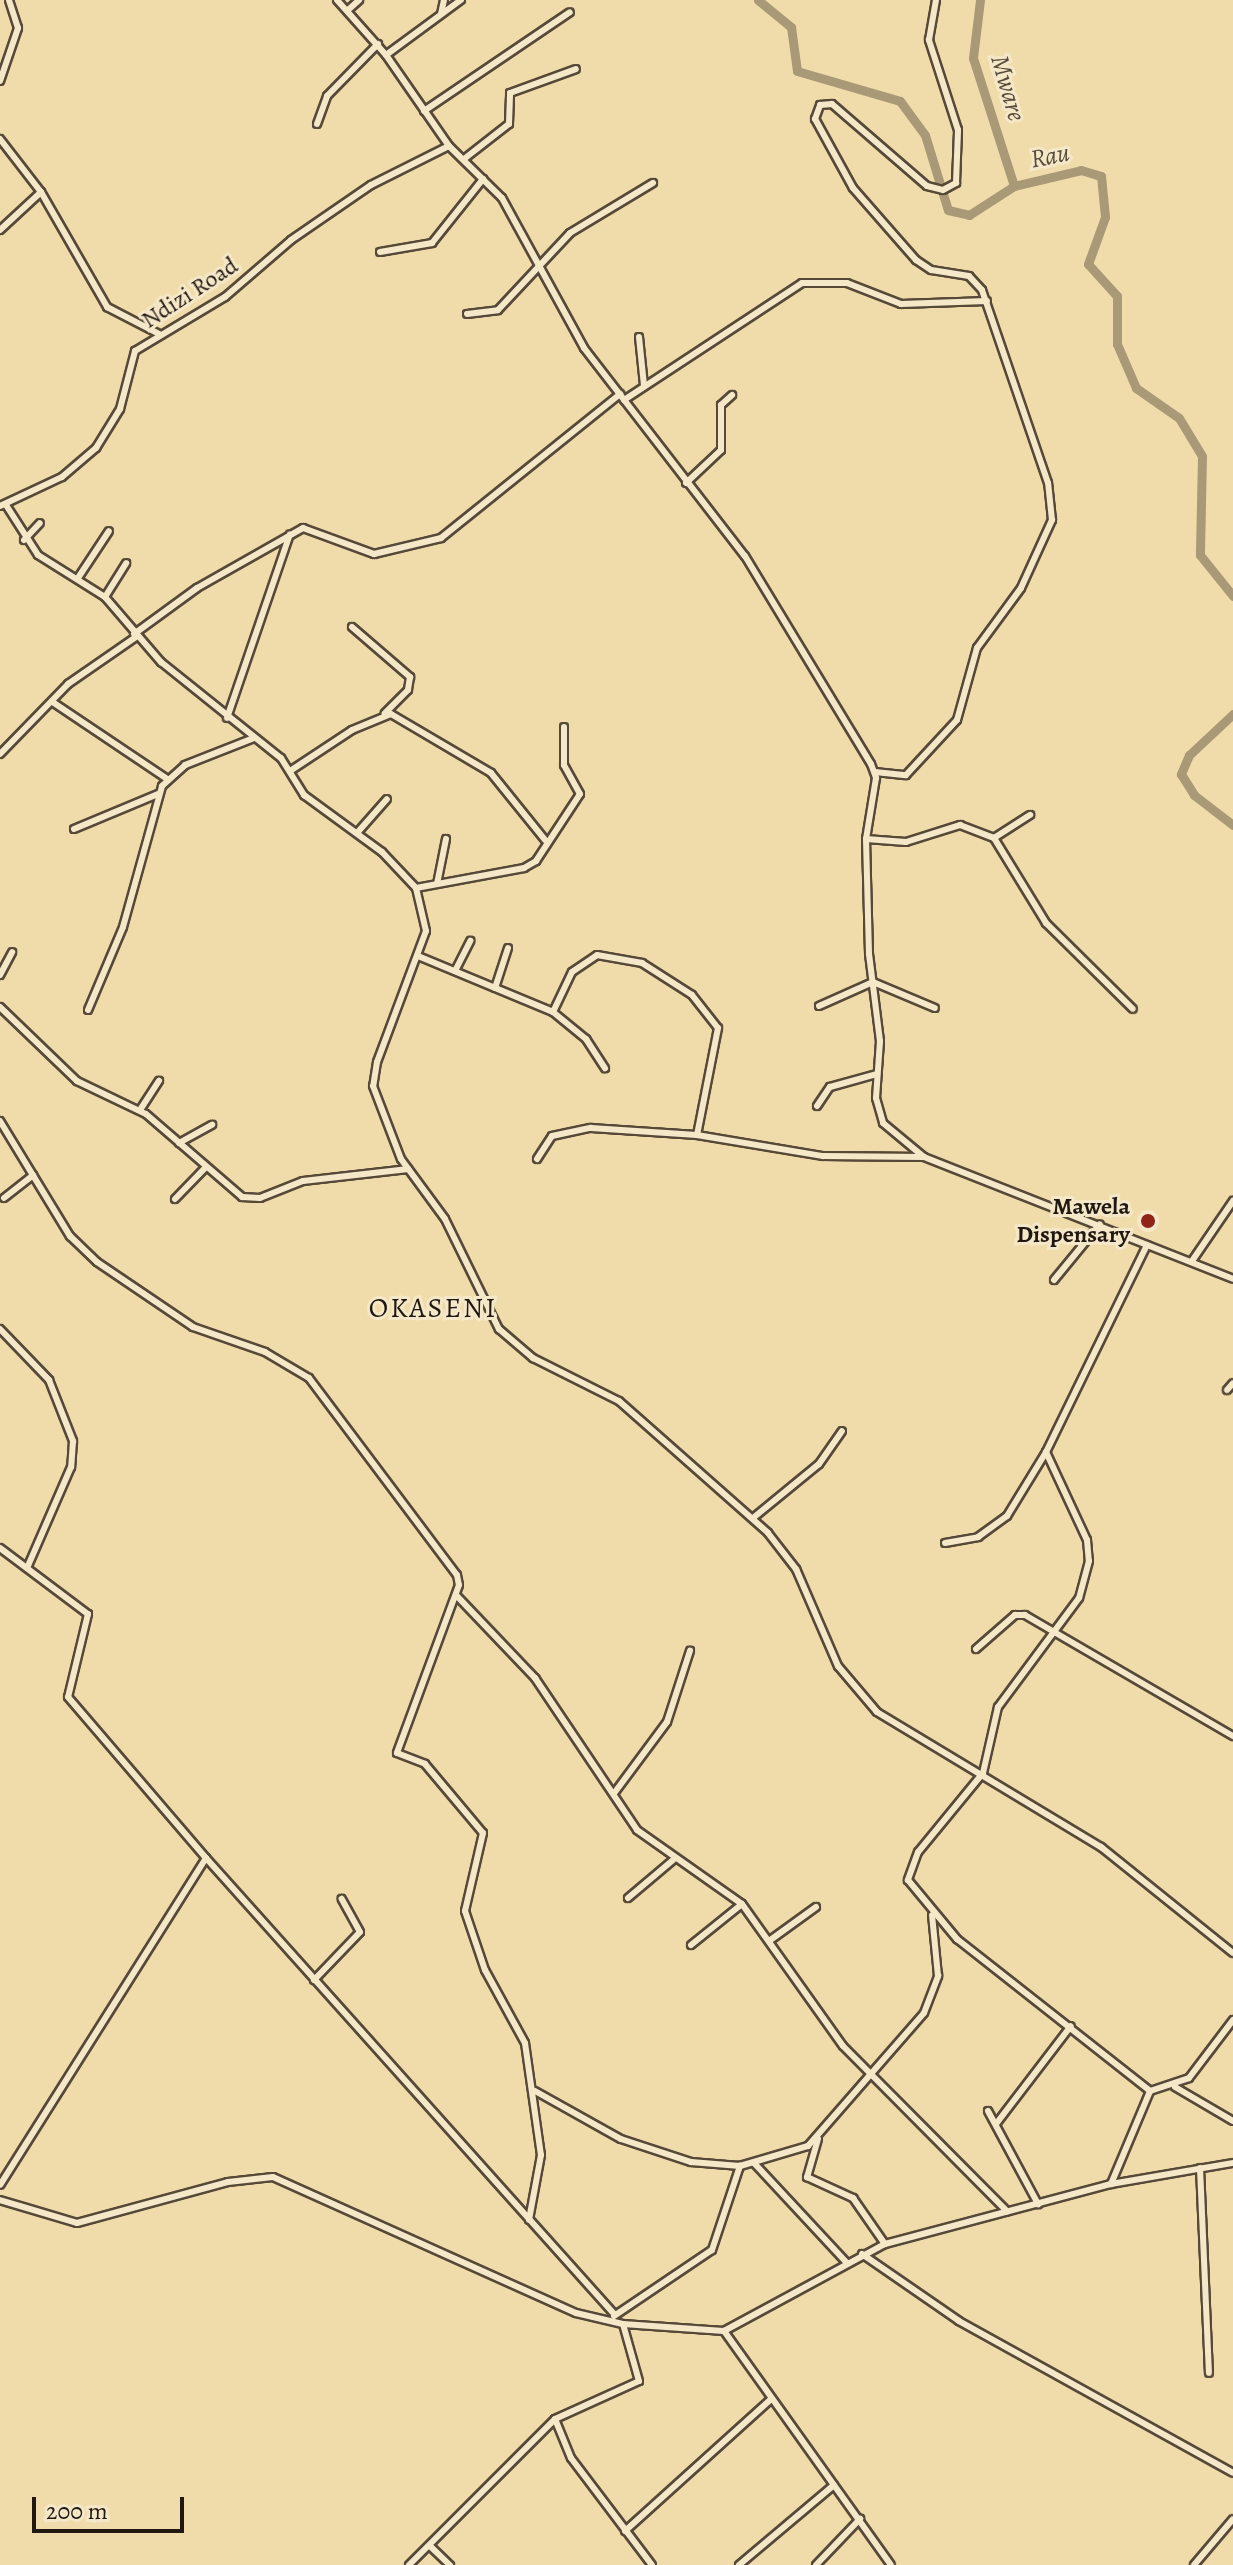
<!DOCTYPE html>
<html>
<head>
<meta charset="utf-8">
<style>
  body { margin:0 }
  #map { position:relative; width:1233px; height:2565px; overflow:hidden; background:#f0dcaa; font-family:Alegreya,serif }
  div>[style] { position:absolute }
  [style*='--x'] { left:calc(var(--x)*1px); top:calc(var(--y)*1px); width:calc(var(--w)*1px); rotate:calc(var(--a)*1deg) }
  .river>* { height:9px; margin:-4.5px; padding:0 4.5px; transform-origin:4.5px; border-radius:4.5px; background:#aa9976 }
  .roads { filter:drop-shadow(2px 0 #564938) drop-shadow(-2px 0 #564938) drop-shadow(0 2px #564938) drop-shadow(0 -2px #564938) }
  .minor>* { height:6px; margin:-3px; padding:0 3px; transform-origin:3px; border-radius:3px; background:#f5e8c8 }
  .dots>* { width:22px; height:22px; translate:-50% -50%; box-sizing:border-box; border:4px solid #f5e8c8; border-radius:50% }
  span { translate:-50% -50%; white-space:nowrap; text-align:center; line-height:1.15; -webkit-text-stroke:6px #f5e8c8; paint-order:stroke }
  .street-label { font-size:24px; color:#221812 }
  .poi-label { font-size:24px; color:#221812; font-weight:700 }
  .right { translate:-100% -50%; text-align:right }
  .water-label { font-size:26px; color:#584c3a; font-style:italic }
  .quarter-label { font-size:28px; color:#221812; letter-spacing:2px }
  .scale { position:absolute; left:32px; top:2497px; width:152px; height:36px; box-sizing:border-box; border:4px solid #221812; border-top:0; padding-left:10px; font-size:24px; line-height:28px; white-space:nowrap; color:#221812; -webkit-text-stroke:6px #f5e8c8; paint-order:stroke }
</style>
</head>
<body>
<div id="map">
  <div class="river">
    <i style="--x:758;--y:0;--w:43;--a:39.3"></i>
    <i style="--x:791;--y:27;--w:44;--a:82.2"></i>
    <i style="--x:797;--y:71;--w:107;--a:16.2"></i>
    <i style="--x:900;--y:101;--w:42;--a:53.7"></i>
    <i style="--x:925;--y:135;--w:78;--a:73"></i>
    <i style="--x:948;--y:210;--w:22;--a:13"></i>
    <i style="--x:969;--y:215;--w:54;--a:-32.8"></i>
    <i style="--x:1014;--y:186;--w:69;--a:-13.4"></i>
    <i style="--x:1081;--y:170;--w:21;--a:17"></i>
    <i style="--x:1101;--y:176;--w:41;--a:84.4"></i>
    <i style="--x:1105;--y:217;--w:50;--a:109.9"></i>
    <i style="--x:1088;--y:264;--w:43;--a:47.8"></i>
    <i style="--x:1117;--y:296;--w:48;--a:90"></i>
    <i style="--x:1117;--y:344;--w:48;--a:66.6"></i>
    <i style="--x:1136;--y:388;--w:52;--a:34.9"></i>
    <i style="--x:1179;--y:418;--w:44;--a:58.8"></i>
    <i style="--x:1202;--y:456;--w:99;--a:91.2"></i>
    <i style="--x:1200;--y:555;--w:53;--a:51.2"></i>
    <i style="--x:980;--y:0;--w:58;--a:96.9"></i>
    <i style="--x:973;--y:58;--w:134;--a:72.2"></i>
    <i style="--x:1233;--y:714;--w:60;--a:137"></i>
    <i style="--x:1189;--y:755;--w:21;--a:113"></i>
    <i style="--x:1181;--y:774;--w:25;--a:58"></i>
    <i style="--x:1194;--y:795;--w:49;--a:37.6"></i>
  </div>
  <div class="roads">
    <div class="minor">
      <i style="--x:337;--y:0;--w:74;--a:48.3"></i>
      <i style="--x:386;--y:55;--w:111;--a:55.3"></i>
      <i style="--x:449;--y:146;--w:74;--a:44.5"></i>
      <i style="--x:502;--y:198;--w:171;--a:61.3"></i>
      <i style="--x:584;--y:348;--w:263;--a:52.3"></i>
      <i style="--x:745;--y:556;--w:243;--a:58.8"></i>
      <i style="--x:871;--y:764;--w:15;--a:70"></i>
      <i style="--x:876;--y:778;--w:62;--a:99.3"></i>
      <i style="--x:866;--y:839;--w:115;--a:88.5"></i>
      <i style="--x:869;--y:954;--w:88;--a:82.8"></i>
      <i style="--x:880;--y:1041;--w:57;--a:94"></i>
      <i style="--x:876;--y:1098;--w:26;--a:74"></i>
      <i style="--x:883;--y:1123;--w:53;--a:39.7"></i>
      <i style="--x:924;--y:1157;--w:332;--a:21.5"></i>
      <i style="--x:348;--y:10;--w:15;--a:-42"></i>
      <i style="--x:441;--y:14;--w:14;--a:-78"></i>
      <i style="--x:386;--y:55;--w:93;--a:-36.3"></i>
      <i style="--x:0;--y:81;--w:56;--a:-71.2"></i>
      <i style="--x:18;--y:28;--w:29;--a:-108"></i>
      <i style="--x:424;--y:111;--w:176;--a:-34.1"></i>
      <i style="--x:317;--y:124;--w:30;--a:-70"></i>
      <i style="--x:327;--y:96;--w:73;--a:-45.6"></i>
      <i style="--x:0;--y:139;--w:67;--a:52.3"></i>
      <i style="--x:41;--y:192;--w:133;--a:60.1"></i>
      <i style="--x:107;--y:307;--w:59;--a:27.4"></i>
      <i style="--x:464;--y:159;--w:57;--a:-37.9"></i>
      <i style="--x:509;--y:124;--w:31;--a:-88"></i>
      <i style="--x:510;--y:93;--w:70;--a:-20"></i>
      <i style="--x:0;--y:230;--w:56;--a:-42.8"></i>
      <i style="--x:380;--y:252;--w:53;--a:-9.8"></i>
      <i style="--x:432;--y:243;--w:82;--a:-51.4"></i>
      <i style="--x:467;--y:314;--w:31;--a:-7"></i>
      <i style="--x:498;--y:310;--w:105;--a:-46.9"></i>
      <i style="--x:570;--y:233;--w:97;--a:-31.1"></i>
      <i style="--x:639;--y:337;--w:48;--a:84.1"></i>
      <i style="--x:624;--y:400;--w:213;--a:-33.3"></i>
      <i style="--x:802;--y:283;--w:45;--a:0"></i>
      <i style="--x:847;--y:283;--w:58;--a:21.3"></i>
      <i style="--x:901;--y:304;--w:86;--a:-2"></i>
      <i style="--x:686;--y:483;--w:48;--a:-43.3"></i>
      <i style="--x:721;--y:450;--w:45;--a:-90"></i>
      <i style="--x:721;--y:405;--w:15;--a:-42"></i>
      <i style="--x:6;--y:505;--w:59;--a:57.4"></i>
      <i style="--x:38;--y:555;--w:79;--a:32.1"></i>
      <i style="--x:105;--y:597;--w:86;--a:49.3"></i>
      <i style="--x:161;--y:662;--w:154;--a:38.7"></i>
      <i style="--x:281;--y:758;--w:44;--a:58.1"></i>
      <i style="--x:304;--y:795;--w:97;--a:36.2"></i>
      <i style="--x:382;--y:852;--w:50;--a:46.6"></i>
      <i style="--x:416;--y:888;--w:44;--a:76.9"></i>
      <i style="--x:426;--y:931;--w:140;--a:110.5"></i>
      <i style="--x:377;--y:1062;--w:24;--a:99"></i>
      <i style="--x:373;--y:1086;--w:78;--a:69"></i>
      <i style="--x:401;--y:1159;--w:74;--a:53.7"></i>
      <i style="--x:445;--y:1219;--w:123;--a:63.9"></i>
      <i style="--x:499;--y:1329;--w:45;--a:40.5"></i>
      <i style="--x:533;--y:1358;--w:96;--a:26.6"></i>
      <i style="--x:619;--y:1401;--w:199;--a:41.5"></i>
      <i style="--x:768;--y:1533;--w:46;--a:52.1"></i>
      <i style="--x:796;--y:1569;--w:106;--a:66.6"></i>
      <i style="--x:838;--y:1666;--w:60;--a:49.7"></i>
      <i style="--x:877;--y:1712;--w:262;--a:31.1"></i>
      <i style="--x:1101;--y:1847;--w:169;--a:38.8"></i>
      <i style="--x:0;--y:506;--w:68;--a:-25.1"></i>
      <i style="--x:62;--y:477;--w:45;--a:-40.5"></i>
      <i style="--x:96;--y:448;--w:46;--a:-58.4"></i>
      <i style="--x:120;--y:409;--w:60;--a:-75.5"></i>
      <i style="--x:135;--y:351;--w:105;--a:-31"></i>
      <i style="--x:225;--y:297;--w:87;--a:-40.8"></i>
      <i style="--x:291;--y:240;--w:97;--a:-34.5"></i>
      <i style="--x:371;--y:185;--w:87;--a:-26.6"></i>
      <i style="--x:24;--y:540;--w:23;--a:-47"></i>
      <i style="--x:78;--y:578;--w:56;--a:-56.6"></i>
      <i style="--x:105;--y:597;--w:40;--a:-58"></i>
      <i style="--x:352;--y:627;--w:77;--a:40.8"></i>
      <i style="--x:410;--y:677;--w:13;--a:99"></i>
      <i style="--x:408;--y:690;--w:33;--a:135"></i>
      <i style="--x:134;--y:634;--w:78;--a:-36.1"></i>
      <i style="--x:197;--y:588;--w:122;--a:-29.5"></i>
      <i style="--x:303;--y:528;--w:76;--a:20.1"></i>
      <i style="--x:374;--y:554;--w:69;--a:-13.4"></i>
      <i style="--x:441;--y:538;--w:230;--a:-38.8"></i>
      <i style="--x:54;--y:703;--w:136;--a:33.9"></i>
      <i style="--x:227;--y:718;--w:194;--a:-71.1"></i>
      <i style="--x:0;--y:754;--w:98;--a:-45.8"></i>
      <i style="--x:68;--y:684;--w:83;--a:-34.7"></i>
      <i style="--x:290;--y:771;--w:74;--a:-33.5"></i>
      <i style="--x:352;--y:730;--w:42;--a:-22.3"></i>
      <i style="--x:391;--y:714;--w:116;--a:30.5"></i>
      <i style="--x:491;--y:773;--w:86;--a:51.1"></i>
      <i style="--x:875;--y:772;--w:31;--a:6"></i>
      <i style="--x:906;--y:775;--w:75;--a:-47.2"></i>
      <i style="--x:957;--y:720;--w:75;--a:-74.5"></i>
      <i style="--x:977;--y:648;--w:74;--a:-53.7"></i>
      <i style="--x:1021;--y:588;--w:75;--a:-65.5"></i>
      <i style="--x:1052;--y:520;--w:37;--a:-96"></i>
      <i style="--x:1048;--y:483;--w:204;--a:-108.9"></i>
      <i style="--x:982;--y:290;--w:19;--a:-133"></i>
      <i style="--x:969;--y:276;--w:38;--a:-171"></i>
      <i style="--x:931;--y:270;--w:18;--a:-146"></i>
      <i style="--x:916;--y:260;--w:96;--a:-131.2"></i>
      <i style="--x:853;--y:188;--w:79;--a:-118.8"></i>
      <i style="--x:815;--y:119;--w:15;--a:-70"></i>
      <i style="--x:820;--y:105;--w:12;--a:-5"></i>
      <i style="--x:832;--y:104;--w:125;--a:40.8"></i>
      <i style="--x:927;--y:186;--w:16;--a:14"></i>
      <i style="--x:943;--y:190;--w:15;--a:-28"></i>
      <i style="--x:956;--y:183;--w:53;--a:-87.8"></i>
      <i style="--x:958;--y:130;--w:95;--a:-107.9"></i>
      <i style="--x:929;--y:40;--w:41;--a:-80.1"></i>
      <i style="--x:74;--y:829;--w:91;--a:-22.6"></i>
      <i style="--x:357;--y:833;--w:45;--a:-48.6"></i>
      <i style="--x:994;--y:838;--w:43;--a:-32.6"></i>
      <i style="--x:866;--y:839;--w:40;--a:4.3"></i>
      <i style="--x:906;--y:842;--w:57;--a:-17.5"></i>
      <i style="--x:960;--y:825;--w:36;--a:21"></i>
      <i style="--x:994;--y:838;--w:100;--a:58.5"></i>
      <i style="--x:1046;--y:923;--w:122;--a:44.7"></i>
      <i style="--x:437;--y:884;--w:46;--a:-78.7"></i>
      <i style="--x:416;--y:888;--w:110;--a:-10.5"></i>
      <i style="--x:524;--y:868;--w:14;--a:-30"></i>
      <i style="--x:536;--y:861;--w:80;--a:-56.7"></i>
      <i style="--x:580;--y:794;--w:33;--a:-119"></i>
      <i style="--x:564;--y:765;--w:38;--a:-90"></i>
      <i style="--x:418;--y:956;--w:146;--a:22.5"></i>
      <i style="--x:553;--y:1012;--w:43;--a:39.3"></i>
      <i style="--x:586;--y:1039;--w:35;--a:57"></i>
      <i style="--x:455;--y:971;--w:34;--a:-63"></i>
      <i style="--x:0;--y:975;--w:26;--a:-62"></i>
      <i style="--x:495;--y:988;--w:42;--a:-72"></i>
      <i style="--x:819;--y:1006;--w:59;--a:-24"></i>
      <i style="--x:873;--y:982;--w:67;--a:22.8"></i>
      <i style="--x:0;--y:1007;--w:107;--a:43.9"></i>
      <i style="--x:77;--y:1081;--w:76;--a:25.6"></i>
      <i style="--x:146;--y:1114;--w:127;--a:40.8"></i>
      <i style="--x:242;--y:1197;--w:18;--a:3"></i>
      <i style="--x:260;--y:1198;--w:46;--a:-21.6"></i>
      <i style="--x:303;--y:1181;--w:106;--a:-6.5"></i>
      <i style="--x:88;--y:1010;--w:90;--a:-67.1"></i>
      <i style="--x:123;--y:927;--w:146;--a:-74.5"></i>
      <i style="--x:162;--y:786;--w:31;--a:-42"></i>
      <i style="--x:185;--y:765;--w:74;--a:-21.4"></i>
      <i style="--x:553;--y:1012;--w:44;--a:-64.6"></i>
      <i style="--x:572;--y:972;--w:30;--a:-34"></i>
      <i style="--x:597;--y:955;--w:46;--a:10.1"></i>
      <i style="--x:642;--y:963;--w:59;--a:32.6"></i>
      <i style="--x:692;--y:995;--w:42;--a:51.8"></i>
      <i style="--x:718;--y:1028;--w:109;--a:101.1"></i>
      <i style="--x:817;--y:1106;--w:23;--a:-56"></i>
      <i style="--x:830;--y:1087;--w:49;--a:-15.5"></i>
      <i style="--x:140;--y:1110;--w:35;--a:-57"></i>
      <i style="--x:0;--y:1121;--w:135;--a:58.7"></i>
      <i style="--x:70;--y:1236;--w:37;--a:44"></i>
      <i style="--x:97;--y:1262;--w:116;--a:34.1"></i>
      <i style="--x:193;--y:1327;--w:76;--a:19.1"></i>
      <i style="--x:265;--y:1352;--w:51;--a:30.6"></i>
      <i style="--x:309;--y:1378;--w:246;--a:53.1"></i>
      <i style="--x:457;--y:1575;--w:10;--a:79"></i>
      <i style="--x:459;--y:1585;--w:179;--a:110.3"></i>
      <i style="--x:397;--y:1753;--w:30;--a:21"></i>
      <i style="--x:425;--y:1764;--w:90;--a:50"></i>
      <i style="--x:483;--y:1833;--w:80;--a:103"></i>
      <i style="--x:465;--y:1911;--w:62;--a:71.3"></i>
      <i style="--x:485;--y:1970;--w:83;--a:61.3"></i>
      <i style="--x:525;--y:2043;--w:113;--a:81.9"></i>
      <i style="--x:541;--y:2155;--w:66;--a:100.5"></i>
      <i style="--x:179;--y:1143;--w:38;--a:-29"></i>
      <i style="--x:537;--y:1159;--w:27;--a:-57"></i>
      <i style="--x:552;--y:1136;--w:40;--a:-12"></i>
      <i style="--x:591;--y:1128;--w:106;--a:3.8"></i>
      <i style="--x:697;--y:1135;--w:128;--a:9.5"></i>
      <i style="--x:823;--y:1156;--w:101;--a:0.6"></i>
      <i style="--x:4;--y:1198;--w:37;--a:-38"></i>
      <i style="--x:175;--y:1199;--w:43;--a:-45.9"></i>
      <i style="--x:1147;--y:1245;--w:230;--a:116"></i>
      <i style="--x:1046;--y:1452;--w:97;--a:65"></i>
      <i style="--x:1087;--y:1540;--w:21;--a:85"></i>
      <i style="--x:1089;--y:1561;--w:38;--a:105"></i>
      <i style="--x:1079;--y:1598;--w:136;--a:126.6"></i>
      <i style="--x:998;--y:1707;--w:68;--a:102.8"></i>
      <i style="--x:983;--y:1773;--w:102;--a:129.4"></i>
      <i style="--x:918;--y:1852;--w:30;--a:110"></i>
      <i style="--x:908;--y:1880;--w:77;--a:50.3"></i>
      <i style="--x:957;--y:1939;--w:246;--a:38.2"></i>
      <i style="--x:1150;--y:2091;--w:41;--a:-18.4"></i>
      <i style="--x:1189;--y:2078;--w:73;--a:-52.8"></i>
      <i style="--x:1192;--y:1261;--w:73;--a:-55.7"></i>
      <i style="--x:1054;--y:1280;--w:72;--a:-50.6"></i>
      <i style="--x:0;--y:1329;--w:71;--a:46.1"></i>
      <i style="--x:49;--y:1380;--w:66;--a:68.5"></i>
      <i style="--x:73;--y:1441;--w:26;--a:94"></i>
      <i style="--x:71;--y:1467;--w:110;--a:113.5"></i>
      <i style="--x:1227;--y:1390;--w:9;--a:-49"></i>
      <i style="--x:753;--y:1518;--w:85;--a:-39.3"></i>
      <i style="--x:819;--y:1464;--w:40;--a:-55.1"></i>
      <i style="--x:945;--y:1543;--w:34;--a:-10"></i>
      <i style="--x:978;--y:1537;--w:36;--a:-36"></i>
      <i style="--x:1007;--y:1516;--w:75;--a:-58.6"></i>
      <i style="--x:0;--y:1548;--w:110;--a:36.9"></i>
      <i style="--x:88;--y:1614;--w:85;--a:103.5"></i>
      <i style="--x:68;--y:1697;--w:212;--a:49.4"></i>
      <i style="--x:206;--y:1858;--w:386;--a:122.2"></i>
      <i style="--x:456;--y:1595;--w:115;--a:46.4"></i>
      <i style="--x:535;--y:1678;--w:183;--a:56.1"></i>
      <i style="--x:637;--y:1830;--w:128;--a:35.2"></i>
      <i style="--x:742;--y:1904;--w:174;--a:54.6"></i>
      <i style="--x:843;--y:2046;--w:233;--a:45.2"></i>
      <i style="--x:976;--y:1649;--w:52;--a:-41.1"></i>
      <i style="--x:1015;--y:1615;--w:10;--a:0"></i>
      <i style="--x:1025;--y:1615;--w:241;--a:30.2"></i>
      <i style="--x:615;--y:1792;--w:87;--a:-53.4"></i>
      <i style="--x:667;--y:1722;--w:75;--a:-72.1"></i>
      <i style="--x:206;--y:1858;--w:613;--a:48.17"></i>
      <i style="--x:628;--y:1898;--w:59;--a:-40.2"></i>
      <i style="--x:769;--y:1941;--w:58;--a:-35.9"></i>
      <i style="--x:691;--y:1945;--w:65;--a:-38.8"></i>
      <i style="--x:314;--y:1980;--w:66;--a:-46.2"></i>
      <i style="--x:360;--y:1932;--w:38;--a:-119"></i>
      <i style="--x:1175;--y:2087;--w:67;--a:30.4"></i>
      <i style="--x:535;--y:2091;--w:98;--a:29.2"></i>
      <i style="--x:621;--y:2139;--w:74;--a:18.2"></i>
      <i style="--x:691;--y:2162;--w:49;--a:4.7"></i>
      <i style="--x:740;--y:2166;--w:71;--a:-16.4"></i>
      <i style="--x:808;--y:2146;--w:176;--a:-48.9"></i>
      <i style="--x:924;--y:2013;--w:40;--a:-69"></i>
      <i style="--x:938;--y:1976;--w:61;--a:-95.6"></i>
      <i style="--x:988;--y:2111;--w:106;--a:61.7"></i>
      <i style="--x:996;--y:2124;--w:123;--a:-52.6"></i>
      <i style="--x:818;--y:2139;--w:40;--a:106"></i>
      <i style="--x:807;--y:2177;--w:51;--a:24.5"></i>
      <i style="--x:853;--y:2198;--w:56;--a:55.2"></i>
      <i style="--x:754;--y:2163;--w:137;--a:47.1"></i>
      <i style="--x:1200;--y:2168;--w:205;--a:87.5"></i>
      <i style="--x:1111;--y:2184;--w:101;--a:-67.2"></i>
      <i style="--x:0;--y:2200;--w:80;--a:16.6"></i>
      <i style="--x:77;--y:2223;--w:156;--a:-15.2"></i>
      <i style="--x:228;--y:2182;--w:45;--a:-6.3"></i>
      <i style="--x:273;--y:2177;--w:332;--a:24.2"></i>
      <i style="--x:576;--y:2313;--w:48;--a:13.2"></i>
      <i style="--x:623;--y:2324;--w:101;--a:4"></i>
      <i style="--x:724;--y:2331;--w:183;--a:-28.4"></i>
      <i style="--x:885;--y:2244;--w:234;--a:-14.9"></i>
      <i style="--x:1111;--y:2184;--w:124;--a:-9.8"></i>
      <i style="--x:862;--y:2254;--w:118;--a:34.6"></i>
      <i style="--x:959;--y:2321;--w:313;--a:29"></i>
      <i style="--x:614;--y:2316;--w:118;--a:-34"></i>
      <i style="--x:712;--y:2250;--w:89;--a:-71.6"></i>
      <i style="--x:724;--y:2331;--w:287;--a:54.5"></i>
      <i style="--x:555;--y:2419;--w:42;--a:67.7"></i>
      <i style="--x:571;--y:2458;--w:134;--a:52.9"></i>
      <i style="--x:625;--y:2531;--w:197;--a:-42.1"></i>
      <i style="--x:430;--y:2546;--w:28;--a:44"></i>
      <i style="--x:409;--y:2565;--w:206;--a:-45"></i>
      <i style="--x:555;--y:2419;--w:92;--a:-24.3"></i>
      <i style="--x:639;--y:2381;--w:59;--a:-105.7"></i>
      <i style="--x:739;--y:2565;--w:124;--a:-40.1"></i>
      <i style="--x:816;--y:2565;--w:64;--a:-46.3"></i>
      <i style="--x:1194;--y:2565;--w:60;--a:-49.7"></i>
    </div>
  </div>
  <div class="dots">
    <i style="left:1148px;top:1221px;background:#8f2418"></i>
  </div>
  <div class="street-label">
    <span style="left:190px;top:293px;rotate:-33deg">Ndizi Road</span>
  </div>
  <div class="poi-label">
    <span class="right" style="left:1130px;top:1221px">Mawela<br>Dispensary</span>
  </div>
  <div class="water-label">
    <span style="left:1008px;top:88px;rotate:74deg">Mware</span>
    <span style="left:1050px;top:156px;rotate:-11deg">Rau</span>
  </div>
  <div class="quarter-label">
    <span style="left:433px;top:1308px">OKASENI</span>
  </div>
  <div class="scale">200 m</div>
</div>
</body>
</html>
